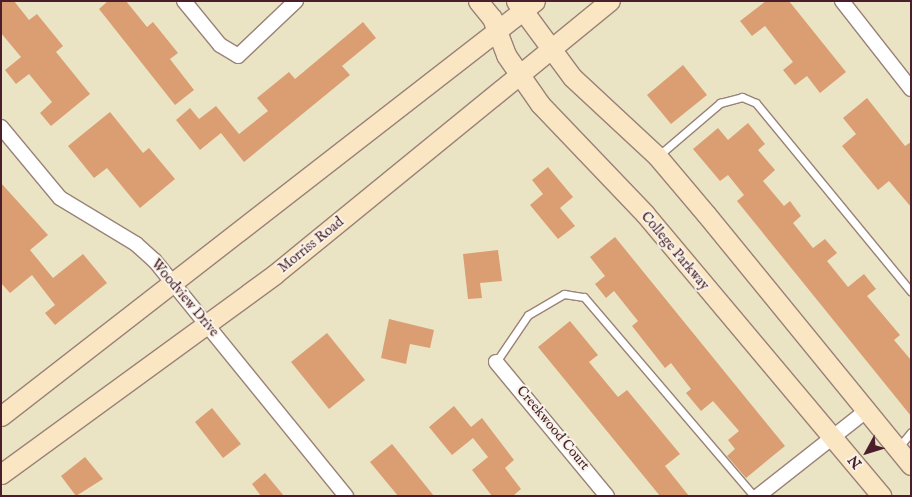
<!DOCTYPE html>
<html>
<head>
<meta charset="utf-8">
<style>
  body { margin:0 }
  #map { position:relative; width:912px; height:497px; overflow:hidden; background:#eae4c5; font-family:"IM FELL English",serif }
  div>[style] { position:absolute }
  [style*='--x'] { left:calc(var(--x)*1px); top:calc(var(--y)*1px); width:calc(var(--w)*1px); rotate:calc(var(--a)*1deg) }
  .building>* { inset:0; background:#db9e73 }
  .roads { filter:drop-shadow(1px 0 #9a8278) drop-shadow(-1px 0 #9a8278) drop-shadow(0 1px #9a8278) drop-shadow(0 -1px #9a8278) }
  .lane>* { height:7px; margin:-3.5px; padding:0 3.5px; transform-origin:3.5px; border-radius:3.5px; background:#fff }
  .street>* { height:14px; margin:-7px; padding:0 7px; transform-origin:7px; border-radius:7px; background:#fff }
  .secondary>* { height:19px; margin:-9.5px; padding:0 9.5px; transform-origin:9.5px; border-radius:9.5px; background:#fbe6c4 }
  span { translate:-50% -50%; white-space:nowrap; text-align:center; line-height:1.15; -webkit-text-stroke:4px #f7f3e8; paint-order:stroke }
  .street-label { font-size:14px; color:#4a1f2b }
  .frame { position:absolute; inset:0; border:2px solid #4a1f2b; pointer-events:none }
  .north { position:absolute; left:842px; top:427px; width:50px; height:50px; -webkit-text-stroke:4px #f7f3e8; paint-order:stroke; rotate:231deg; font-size:14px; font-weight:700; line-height:20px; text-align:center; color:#4a1f2b }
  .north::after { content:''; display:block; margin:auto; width:18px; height:22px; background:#4a1f2b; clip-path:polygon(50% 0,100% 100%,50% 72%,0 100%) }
</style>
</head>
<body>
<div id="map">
  <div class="building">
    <i style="clip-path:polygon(1px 1px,14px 1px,29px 20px,37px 14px,63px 46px,56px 52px,90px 94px,51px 126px,40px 113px,52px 102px,29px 74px,16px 84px,5px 70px,21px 57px,1px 33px)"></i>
    <i style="clip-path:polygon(108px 1px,126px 1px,147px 27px,153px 22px,178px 53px,170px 59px,194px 90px,175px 105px,99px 9px)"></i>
    <i style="clip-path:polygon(766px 1px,789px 1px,846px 72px,820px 93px,807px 76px,795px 85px,783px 70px,793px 62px,765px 26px,752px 36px,740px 21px)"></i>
    <i style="clip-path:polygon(363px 22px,376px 38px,342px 66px,350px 75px,244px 162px,221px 133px,200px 150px,176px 120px,190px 108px,199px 119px,216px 106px,239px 134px,268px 111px,257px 98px,289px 72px,295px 79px)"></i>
    <i style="clip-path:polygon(683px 65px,707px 95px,671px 124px,647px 95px)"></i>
    <i style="clip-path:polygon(867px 98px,905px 146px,911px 142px,911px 207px,889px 181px,878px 190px,842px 146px,856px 134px,843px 118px)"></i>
    <i style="clip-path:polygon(110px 112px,143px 153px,149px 148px,175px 179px,140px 208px,107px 168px,94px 178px,68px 146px)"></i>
    <i style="clip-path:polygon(748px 123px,765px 144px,758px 150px,775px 170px,763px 181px,784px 206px,790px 201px,801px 216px,793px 223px,813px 248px,825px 239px,837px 253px,827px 261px,848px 287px,864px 274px,876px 289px,867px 296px,900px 335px,894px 340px,911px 360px,911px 416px,737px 201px,744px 195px,728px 175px,720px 181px,693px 149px,718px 128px,728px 140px)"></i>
    <i style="clip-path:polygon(548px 167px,573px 197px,560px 208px,575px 226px,558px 239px,530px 205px,543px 194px,532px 180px)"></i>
    <i style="clip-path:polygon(1px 183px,48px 235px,30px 250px,53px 278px,83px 254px,107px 283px,55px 325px,45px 313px,55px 305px,32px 275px,10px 293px,1px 283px)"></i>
    <i style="clip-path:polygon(615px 237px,785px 446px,746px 478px,727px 456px,735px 449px,728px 440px,739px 431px,713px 401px,701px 411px,686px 393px,691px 389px,671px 363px,665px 368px,632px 326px,638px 321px,614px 291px,606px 298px,595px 284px,605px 276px,590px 257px)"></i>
    <i style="clip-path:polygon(498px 250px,502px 281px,480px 283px,482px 298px,468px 299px,463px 254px)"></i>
    <i style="clip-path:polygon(389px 319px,434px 330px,430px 348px,410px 344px,406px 364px,381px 358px)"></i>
    <i style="clip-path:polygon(570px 321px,598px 355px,589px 362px,618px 397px,627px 390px,680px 454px,665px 466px,689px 496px,660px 496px,538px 347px)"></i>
    <i style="clip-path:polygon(327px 333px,365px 380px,329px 409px,291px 362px)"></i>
    <i style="clip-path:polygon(454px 406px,471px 427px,482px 418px,514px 460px,505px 468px,521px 489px,513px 496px,492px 496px,472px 470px,488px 457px,473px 438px,452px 455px,429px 427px)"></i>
    <i style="clip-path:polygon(212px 408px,241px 444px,223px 458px,195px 422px)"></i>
    <i style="clip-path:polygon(392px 444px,434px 496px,398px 496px,370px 462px)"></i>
    <i style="clip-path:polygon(85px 457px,103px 479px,76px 496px,61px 476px)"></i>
    <i style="clip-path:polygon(265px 473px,284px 496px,261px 496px,252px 484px)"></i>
  </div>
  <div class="roads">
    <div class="lane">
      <i style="--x:658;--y:156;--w:82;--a:-40.5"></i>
      <i style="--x:720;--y:103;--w:23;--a:-15"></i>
      <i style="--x:742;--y:97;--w:15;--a:23"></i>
      <i style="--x:756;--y:103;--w:244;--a:50.6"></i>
      <i style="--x:496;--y:362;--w:57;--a:-55.8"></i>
      <i style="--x:528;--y:315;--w:42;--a:-30.3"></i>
      <i style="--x:564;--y:294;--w:20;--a:9"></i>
      <i style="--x:584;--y:297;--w:262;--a:49.5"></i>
      <i style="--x:899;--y:447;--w:19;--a:-51"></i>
    </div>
    <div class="street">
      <i style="--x:184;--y:1;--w:57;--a:50.7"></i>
      <i style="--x:220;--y:45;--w:21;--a:31"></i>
      <i style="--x:238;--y:56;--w:80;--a:-43.5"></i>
      <i style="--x:842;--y:1;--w:112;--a:51.9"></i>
      <i style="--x:1;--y:127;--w:92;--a:50.3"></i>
      <i style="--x:60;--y:198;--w:89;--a:31.2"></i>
      <i style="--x:136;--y:244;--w:25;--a:42"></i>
      <i style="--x:155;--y:261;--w:303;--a:50.9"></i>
      <i style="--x:496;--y:362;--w:174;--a:50.4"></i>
      <i style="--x:758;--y:496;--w:137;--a:-38.2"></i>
    </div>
    <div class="secondary">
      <i style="--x:478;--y:1;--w:22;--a:51"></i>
      <i style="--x:492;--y:18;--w:40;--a:69"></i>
      <i style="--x:506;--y:55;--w:60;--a:55.2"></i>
      <i style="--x:540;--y:104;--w:152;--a:46.3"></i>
      <i style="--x:645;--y:214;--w:368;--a:50"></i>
      <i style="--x:516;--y:1;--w:94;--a:53.6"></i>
      <i style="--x:572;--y:77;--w:116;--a:42.9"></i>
      <i style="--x:657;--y:156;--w:76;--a:49.8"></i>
      <i style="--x:706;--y:214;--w:324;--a:50.8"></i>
      <i style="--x:1;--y:416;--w:676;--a:-37.85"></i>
      <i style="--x:1;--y:474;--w:339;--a:-36.1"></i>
      <i style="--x:275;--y:274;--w:432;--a:-39.2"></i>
    </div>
  </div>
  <div class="street-label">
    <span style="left:311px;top:245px;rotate:-39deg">Morriss Road</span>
    <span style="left:675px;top:251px;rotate:50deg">College Parkway</span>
    <span style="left:185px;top:298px;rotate:50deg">Woodview Drive</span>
    <span style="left:553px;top:428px;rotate:50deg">Creekwood Court</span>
  </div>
  <div class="frame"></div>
  <div class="north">N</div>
</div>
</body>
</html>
